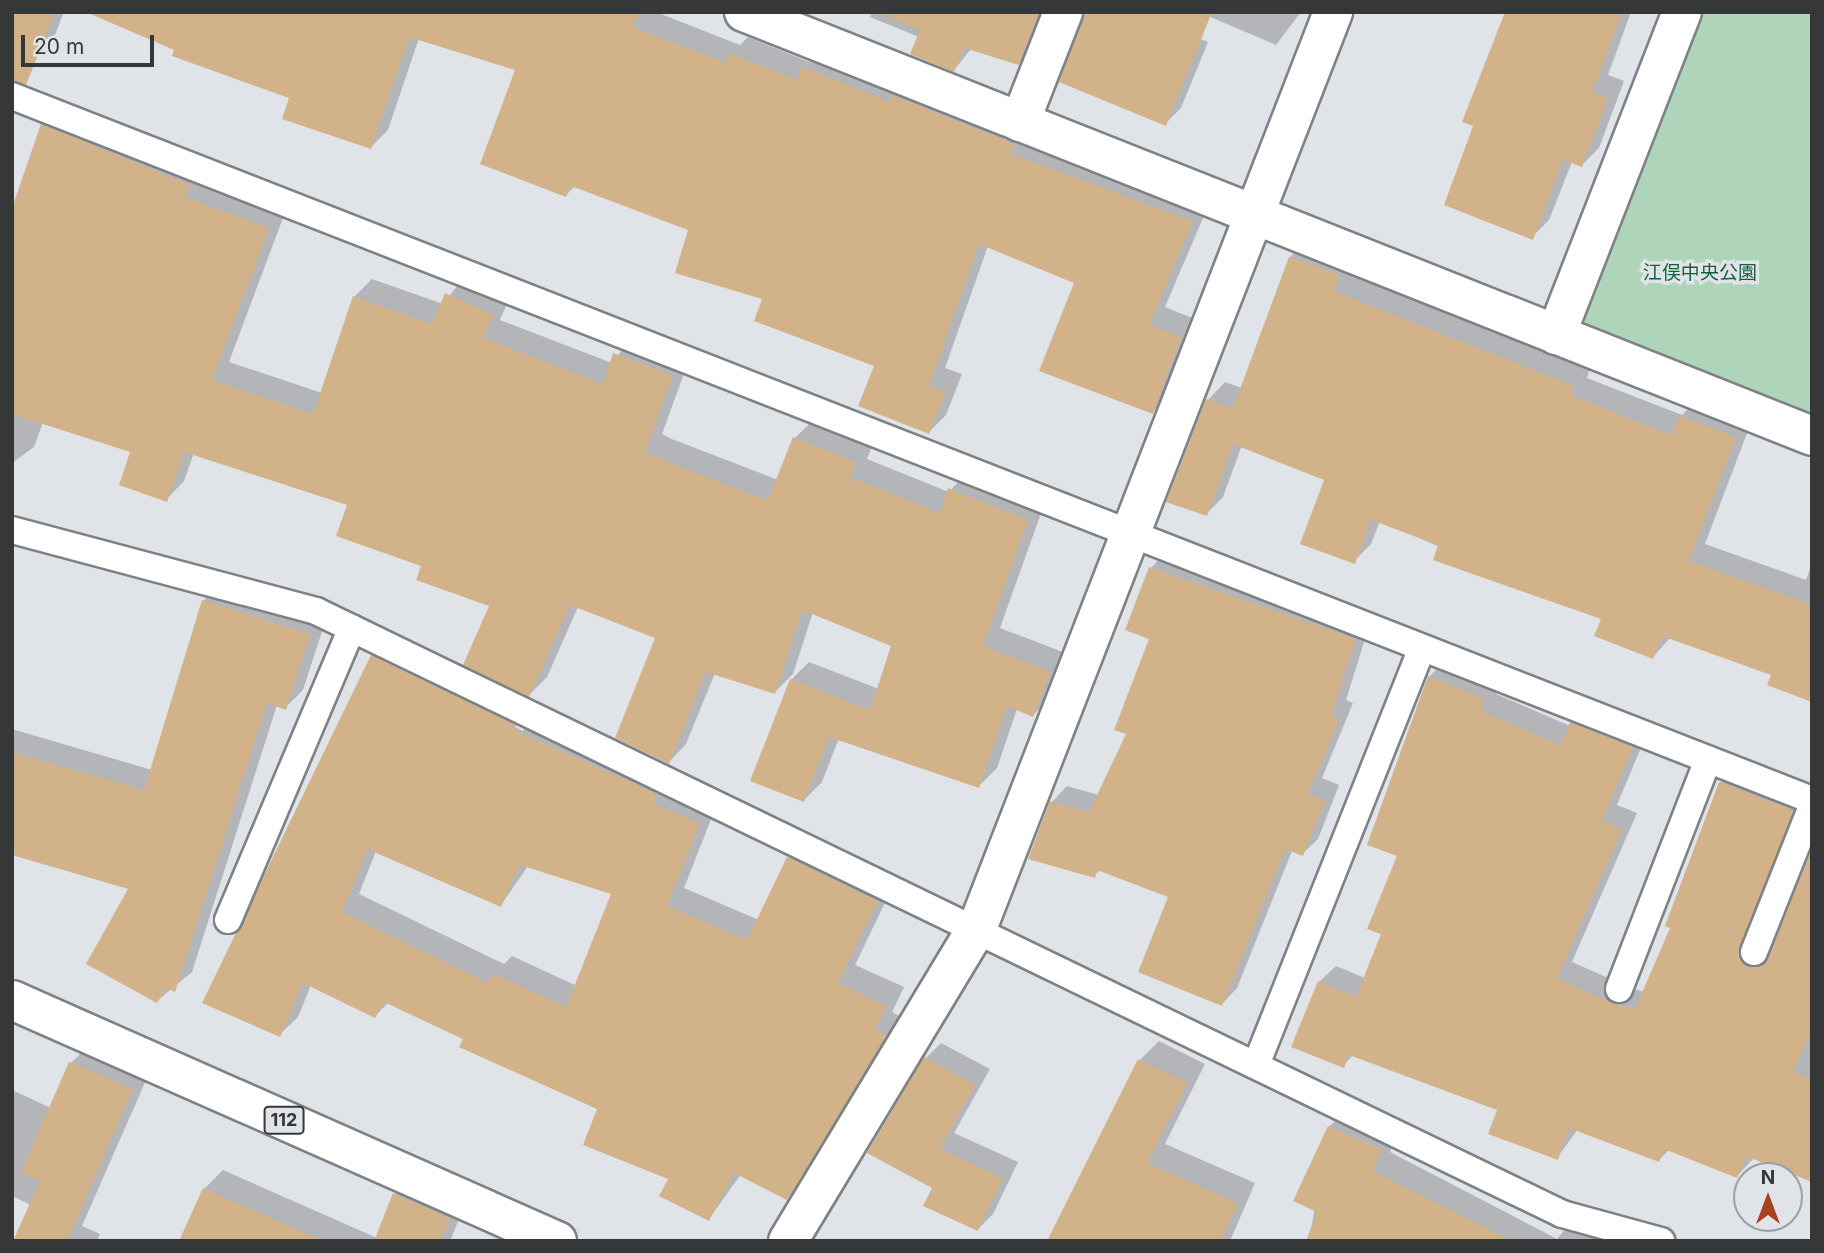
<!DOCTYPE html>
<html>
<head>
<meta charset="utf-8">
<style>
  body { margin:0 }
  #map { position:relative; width:1824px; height:1253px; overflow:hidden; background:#e0e3e8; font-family:Inter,"Noto Sans JP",sans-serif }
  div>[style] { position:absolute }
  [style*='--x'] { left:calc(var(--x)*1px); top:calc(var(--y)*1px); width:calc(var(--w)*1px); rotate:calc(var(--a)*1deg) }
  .green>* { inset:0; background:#aed4ba }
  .shadow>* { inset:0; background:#0003 }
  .building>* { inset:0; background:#d2b289 }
  .roads { filter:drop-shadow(2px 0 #7e8186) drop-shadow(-2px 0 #7e8186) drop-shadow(0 2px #7e8186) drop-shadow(0 -2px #7e8186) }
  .service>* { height:26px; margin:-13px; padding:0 13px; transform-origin:13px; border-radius:13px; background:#fff }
  .minor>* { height:38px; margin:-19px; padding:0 19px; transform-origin:19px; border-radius:19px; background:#fff }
  .trunk>* { height:38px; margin:-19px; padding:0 19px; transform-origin:19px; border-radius:19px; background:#fff }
  span { translate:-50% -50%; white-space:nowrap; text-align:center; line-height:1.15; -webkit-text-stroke:7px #e0e3e8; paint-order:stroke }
  .shield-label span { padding:2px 5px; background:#e0e3e8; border:2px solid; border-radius:5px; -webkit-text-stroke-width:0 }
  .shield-label { font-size:18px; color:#363739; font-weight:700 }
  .park-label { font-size:19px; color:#176039 }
  .frame { position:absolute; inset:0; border:14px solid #363739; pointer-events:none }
  .north { position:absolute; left:1733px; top:1162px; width:70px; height:70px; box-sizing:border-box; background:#e0e3e8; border:2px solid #9c9ea2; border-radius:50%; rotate:0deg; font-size:19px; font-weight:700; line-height:28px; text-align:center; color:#363739 }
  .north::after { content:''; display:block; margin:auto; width:24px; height:32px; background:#a8411d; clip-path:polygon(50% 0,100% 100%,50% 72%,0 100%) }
  .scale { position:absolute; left:21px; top:35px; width:133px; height:32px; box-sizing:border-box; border:4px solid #363739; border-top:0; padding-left:9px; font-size:21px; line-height:24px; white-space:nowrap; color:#363739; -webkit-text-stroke:5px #e0e3e8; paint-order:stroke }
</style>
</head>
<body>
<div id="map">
  <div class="green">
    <i style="clip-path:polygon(1682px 12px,1812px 12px,1812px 436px,1556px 335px)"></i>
  </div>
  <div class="shadow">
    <i style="clip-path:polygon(12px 12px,64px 12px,53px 40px,36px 57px)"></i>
    <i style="clip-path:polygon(87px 12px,656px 12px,740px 45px,748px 37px,809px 62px,820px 50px,1209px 204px,1165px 307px,1197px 320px,1170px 395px,1153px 412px,1076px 282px,988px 246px,945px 368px,962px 374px,946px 415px,929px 432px,876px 365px,764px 298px,690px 229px,575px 186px,566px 195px,518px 69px,419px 38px,388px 130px,371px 147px,291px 97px)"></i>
    <i style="clip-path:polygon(872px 12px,1048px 12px,1034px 47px,1018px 63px,971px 49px,954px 70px,919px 37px,870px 17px)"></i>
    <i style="clip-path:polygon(1136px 12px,1208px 42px,1181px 108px,1165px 124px)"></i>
    <i style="clip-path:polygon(1199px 12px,1301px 12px,1276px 45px)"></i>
    <i style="clip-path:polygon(1506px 12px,1631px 12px,1608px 75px,1624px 81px,1599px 148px,1582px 165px,1572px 162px,1549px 220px,1532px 237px,1476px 125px)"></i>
    <i style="clip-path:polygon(61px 107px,286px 210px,229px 362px,322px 393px,354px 297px,372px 279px,443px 304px,465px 276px,510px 297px,500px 320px,612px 363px,633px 336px,690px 357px,662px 434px,672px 439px,778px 480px,795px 438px,813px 420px,873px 444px,867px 459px,949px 492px,968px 471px,1045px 502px,1000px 628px,1068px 654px,1051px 697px,1033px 715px,1017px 709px,997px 768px,979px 786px,839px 738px,822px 782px,804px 800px,791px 680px,809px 662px,879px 689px,893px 645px,813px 612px,793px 674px,775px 692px,715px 673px,686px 744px,669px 762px,658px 637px,578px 607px,547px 677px,529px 695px,492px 605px,423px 565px,349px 504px,194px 453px,184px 481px,166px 500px,132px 451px,43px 422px,34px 447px,12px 463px,12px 213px,43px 125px)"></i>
    <i style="clip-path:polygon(1307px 240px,1356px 258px,1350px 274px,1590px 368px,1587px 378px,1682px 415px,1697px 400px,1752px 420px,1705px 544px,1806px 580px,1812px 563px,1812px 700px,1773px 674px,1671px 637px,1653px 657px,1603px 618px,1380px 521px,1371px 544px,1354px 561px,1326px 479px,1242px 445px,1223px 497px,1206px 514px,1168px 501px,1208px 400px,1225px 382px,1242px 388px,1290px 257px)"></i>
    <i style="clip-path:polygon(1166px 552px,1370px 623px,1346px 700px,1353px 703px,1322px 778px,1339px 785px,1318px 839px,1302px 854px,1292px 851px,1237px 988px,1222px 1004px,1171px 896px,1100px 870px,1094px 876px,1052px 802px,1067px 786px,1099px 795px,1128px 733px,1152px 638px,1151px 568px)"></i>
    <i style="clip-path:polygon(221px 583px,327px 616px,303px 690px,285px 708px,277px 705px,192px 972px,157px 1001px,131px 888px,12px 854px,12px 729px,152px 770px,203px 601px)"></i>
    <i style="clip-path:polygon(evenodd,390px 638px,717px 804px,684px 888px,759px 920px,789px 858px,807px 840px,895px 882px,855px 965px,904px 987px,892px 1012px,903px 1018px,805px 1180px,787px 1198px,741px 1174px,709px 1219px,599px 1108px,389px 1002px,375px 1016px,311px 985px,298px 1017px,280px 1034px,372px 656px,390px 638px,377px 656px,525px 728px,523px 731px,377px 660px,377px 656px,390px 638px,376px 851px,501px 905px,528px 866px,614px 893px,577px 986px,512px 956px,504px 964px,359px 894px,376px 851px)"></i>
    <i style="clip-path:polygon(1445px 661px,1500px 682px,1496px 694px,1570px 726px,1588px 707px,1648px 731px,1617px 805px,1637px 813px,1572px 962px,1631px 988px,1644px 992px,1673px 927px,1720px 783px,1736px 767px,1809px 794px,1764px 951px,1775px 947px,1812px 854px,1812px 1180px,1754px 1158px,1737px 1176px,1669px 1150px,1659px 1160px,1578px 1129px,1557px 1158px,1500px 1109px,1353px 1055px,1343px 1066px,1319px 982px,1336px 966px,1365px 978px,1383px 933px,1429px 677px)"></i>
    <i style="clip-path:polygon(1159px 1041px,1205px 1064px,1165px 1144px,1255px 1183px,1230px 1241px,1053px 1241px,1140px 1060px)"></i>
    <i style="clip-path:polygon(941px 1043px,990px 1069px,954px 1133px,1018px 1162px,993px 1214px,978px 1229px,934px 1188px,926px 1058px)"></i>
    <i style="clip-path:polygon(89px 1045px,150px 1071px,82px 1226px,100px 1234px,97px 1241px,14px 1241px,31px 1205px,12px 1196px,12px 1090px,51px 1108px,71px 1063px)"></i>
    <i style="clip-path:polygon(1348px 1108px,1399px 1131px,1390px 1152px,1557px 1239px,1578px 1214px,1638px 1241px,1309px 1241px,1329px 1127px)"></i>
    <i style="clip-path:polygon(223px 1170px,377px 1238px,395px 1194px,414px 1174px,468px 1198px,450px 1241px,181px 1241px,204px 1189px)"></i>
  </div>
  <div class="building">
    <i style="clip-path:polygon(12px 12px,55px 12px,26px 85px,12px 81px)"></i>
    <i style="clip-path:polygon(86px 12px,639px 12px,633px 27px,726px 63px,730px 53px,796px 80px,802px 66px,889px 102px,893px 95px,1015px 144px,1011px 154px,1193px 221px,1149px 325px,1181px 337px,1153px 414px,1039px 371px,1074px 283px,979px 244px,929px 385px,946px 392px,929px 434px,858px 406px,874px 366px,754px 321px,762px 299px,675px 273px,688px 230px,571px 186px,566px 197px,480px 164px,515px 70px,409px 37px,371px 149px,282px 119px,289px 98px,172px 56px,174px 50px)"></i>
    <i style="clip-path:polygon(879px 12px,1039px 12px,1019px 65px,964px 48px,954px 72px,910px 54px,920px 30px)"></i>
    <i style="clip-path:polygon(1084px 12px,1212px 12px,1166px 126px,1059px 82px)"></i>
    <i style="clip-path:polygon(1505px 12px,1622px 12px,1592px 92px,1608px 98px,1582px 167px,1563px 160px,1533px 240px,1444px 205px,1473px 126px,1462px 122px)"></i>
    <i style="clip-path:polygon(41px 124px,190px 185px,185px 197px,269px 228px,212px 380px,313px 414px,353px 296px,432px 324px,445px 293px,494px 315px,483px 338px,603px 384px,613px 353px,673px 375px,645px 452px,685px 469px,768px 500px,793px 437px,856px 462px,850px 477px,940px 513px,948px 488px,1028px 520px,983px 646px,1051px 672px,1033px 717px,1007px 706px,979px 788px,829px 737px,804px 802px,750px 781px,790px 679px,870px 710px,891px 646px,802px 610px,775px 694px,706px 672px,669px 764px,615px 738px,655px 638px,570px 605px,529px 697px,463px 665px,489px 606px,416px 580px,421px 566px,336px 536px,347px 505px,184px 452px,167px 502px,119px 485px,130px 452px,12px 414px,12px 208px)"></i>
    <i style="clip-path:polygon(1289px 257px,1340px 275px,1334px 291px,1574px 386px,1571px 395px,1671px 435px,1679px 416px,1736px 437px,1689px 561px,1812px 605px,1812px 702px,1767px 685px,1771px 675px,1662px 636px,1653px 659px,1594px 636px,1601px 619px,1433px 560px,1438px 545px,1371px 520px,1355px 564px,1300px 544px,1324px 480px,1233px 444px,1207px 516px,1166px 502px,1206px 399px,1233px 408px)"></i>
    <i style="clip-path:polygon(1149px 567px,1356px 639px,1331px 716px,1339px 719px,1308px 794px,1325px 800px,1303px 856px,1285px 849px,1222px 1006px,1138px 972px,1168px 897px,1097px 870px,1095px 878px,1028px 859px,1050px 801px,1089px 812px,1126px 734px,1114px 730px,1149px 639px,1125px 630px)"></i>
    <i style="clip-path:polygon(202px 600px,310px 634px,286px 710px,267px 703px,175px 992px,166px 988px,157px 1003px,86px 964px,128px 889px,12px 855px,12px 752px,144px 790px)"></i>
    <i style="clip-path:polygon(evenodd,371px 655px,516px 725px,514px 730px,657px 794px,653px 804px,700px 823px,667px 906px,747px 940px,787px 857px,878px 901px,838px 983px,887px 1006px,875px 1030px,886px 1036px,787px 1200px,734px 1173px,709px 1221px,659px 1196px,668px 1179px,583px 1145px,597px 1109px,459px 1047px,463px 1039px,384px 1002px,375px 1018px,303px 983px,280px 1037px,202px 1003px,371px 655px,367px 849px,501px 907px,520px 865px,611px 894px,566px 1007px,492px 973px,488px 983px,342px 912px,367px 849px)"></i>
    <i style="clip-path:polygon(1428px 676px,1485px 699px,1481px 711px,1561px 745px,1570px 722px,1633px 747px,1602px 821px,1622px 829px,1557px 978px,1614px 1004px,1635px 1009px,1670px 928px,1665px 926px,1719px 782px,1794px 810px,1738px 954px,1749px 967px,1768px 958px,1812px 849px,1812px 1028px,1793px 1072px,1812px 1079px,1812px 1182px,1746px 1156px,1737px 1178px,1664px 1149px,1659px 1162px,1569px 1128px,1558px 1160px,1488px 1134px,1497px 1110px,1349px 1055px,1344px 1068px,1291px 1047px,1318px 981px,1356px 997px,1381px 934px,1367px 929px,1397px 856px,1367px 845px)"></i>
    <i style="clip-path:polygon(924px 1057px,975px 1085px,940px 1149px,1003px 1178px,978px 1231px,923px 1206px,932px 1188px,867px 1153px)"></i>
    <i style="clip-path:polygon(1138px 1059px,1188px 1083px,1147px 1163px,1238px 1203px,1221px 1241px,1047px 1241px)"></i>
    <i style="clip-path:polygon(69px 1062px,133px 1089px,67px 1241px,13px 1241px,40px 1181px,21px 1172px)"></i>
    <i style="clip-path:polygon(1328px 1126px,1382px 1150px,1372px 1171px,1512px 1241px,1306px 1241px,1317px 1212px,1293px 1201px)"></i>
    <i style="clip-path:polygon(203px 1188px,323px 1241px,179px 1241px)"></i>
    <i style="clip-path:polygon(393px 1193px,450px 1218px,440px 1241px,374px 1241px)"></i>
  </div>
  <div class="roads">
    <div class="service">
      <i style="--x:12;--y:96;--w:1933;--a:21.36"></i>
      <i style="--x:12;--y:530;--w:315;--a:14.9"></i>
      <i style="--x:316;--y:611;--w:1384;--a:25.82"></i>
      <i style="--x:1562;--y:1214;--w:103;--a:15.3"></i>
      <i style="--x:228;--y:920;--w:317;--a:-67"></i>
      <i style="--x:1754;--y:952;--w:157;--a:-68.3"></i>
      <i style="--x:1619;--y:989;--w:246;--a:-68.8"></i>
      <i style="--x:1256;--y:1065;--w:449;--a:-68.3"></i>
    </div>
    <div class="minor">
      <i style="--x:744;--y:12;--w:1149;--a:21.65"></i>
      <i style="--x:1020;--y:122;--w:118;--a:-68.6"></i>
      <i style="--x:1556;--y:335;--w:347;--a:-68.7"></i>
      <i style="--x:788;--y:1241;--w:368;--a:-58.9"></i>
      <i style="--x:978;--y:926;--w:981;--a:-68.77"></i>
    </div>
    <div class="trunk">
      <i style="--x:12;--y:1000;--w:596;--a:23.86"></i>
    </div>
  </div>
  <div class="shield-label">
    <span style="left:284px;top:1120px">112</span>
  </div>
  <div class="park-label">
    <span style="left:1700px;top:273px">江俣中央公園</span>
  </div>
  <div class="frame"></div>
  <div class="north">N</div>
  <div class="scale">20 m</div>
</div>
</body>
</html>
